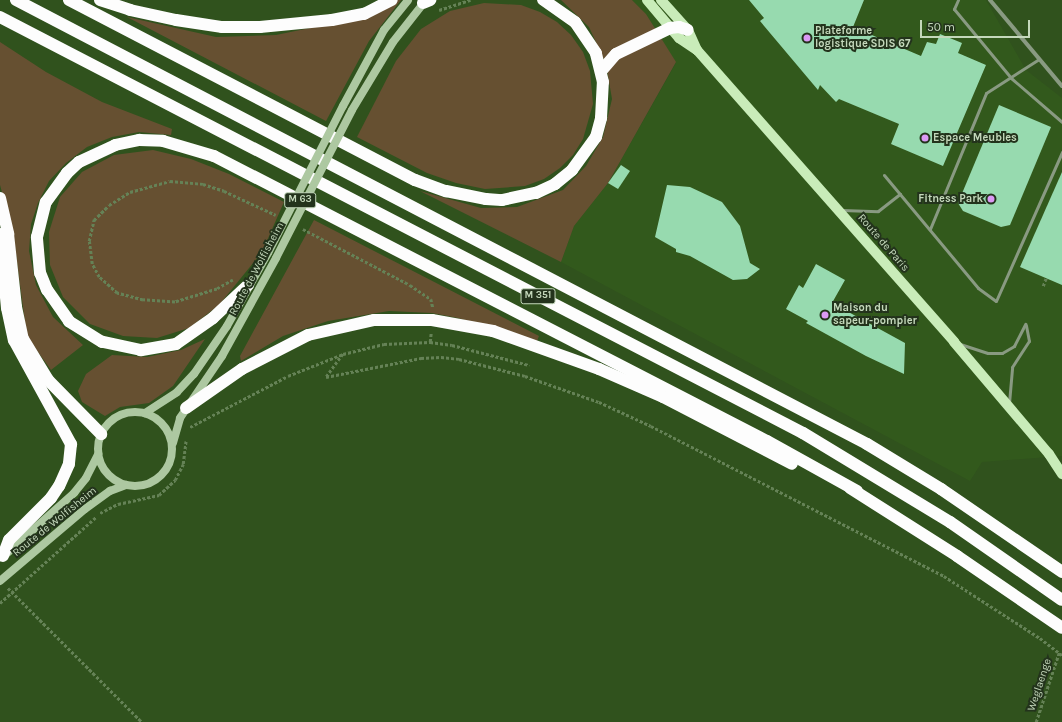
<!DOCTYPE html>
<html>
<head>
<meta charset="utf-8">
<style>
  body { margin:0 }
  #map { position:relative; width:1062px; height:722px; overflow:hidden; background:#30521d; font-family:Karla,sans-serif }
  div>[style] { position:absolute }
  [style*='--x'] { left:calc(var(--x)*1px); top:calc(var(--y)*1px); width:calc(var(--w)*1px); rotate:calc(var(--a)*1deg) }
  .built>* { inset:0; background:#32591c }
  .green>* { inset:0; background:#665031 }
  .building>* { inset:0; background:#97daaf }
  .path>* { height:2.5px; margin-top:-1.25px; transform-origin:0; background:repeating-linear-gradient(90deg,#658256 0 3px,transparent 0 5px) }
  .lane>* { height:3px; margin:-1.5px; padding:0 1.5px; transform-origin:1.5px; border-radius:1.5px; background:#899a82 }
  .street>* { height:4px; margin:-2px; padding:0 2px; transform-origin:2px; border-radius:2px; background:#899a82 }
  .secondary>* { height:8px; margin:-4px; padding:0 4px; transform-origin:4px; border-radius:4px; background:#adc8a1 }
  .secondary>.ring { margin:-4px; padding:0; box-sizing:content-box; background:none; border:8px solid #adc8a1; border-radius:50% }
  .primary>* { height:10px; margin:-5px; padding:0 5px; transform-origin:5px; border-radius:5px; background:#c9ecb9 }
  .highway>* { height:12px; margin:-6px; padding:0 6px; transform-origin:6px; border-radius:6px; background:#fdfdfd }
  .secondary-bridge>* { height:8px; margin:-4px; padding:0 4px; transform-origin:4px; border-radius:4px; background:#adc8a1 }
  .dots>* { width:11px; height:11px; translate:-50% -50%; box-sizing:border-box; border:2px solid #23331c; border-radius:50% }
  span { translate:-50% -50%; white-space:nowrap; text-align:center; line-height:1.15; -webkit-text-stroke:4px #23331c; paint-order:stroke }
  .shield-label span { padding:1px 3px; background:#23331c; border:1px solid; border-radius:3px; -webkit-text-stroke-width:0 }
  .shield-label { font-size:10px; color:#c4d8bb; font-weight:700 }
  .poi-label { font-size:11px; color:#c4d8bb; font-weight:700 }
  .left { translate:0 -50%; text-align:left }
  .right { translate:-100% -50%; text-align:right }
  .street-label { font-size:11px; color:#c4d8bb }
  .scale { position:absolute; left:920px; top:20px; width:110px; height:18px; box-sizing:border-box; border:2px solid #c4d8bb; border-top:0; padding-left:5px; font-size:12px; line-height:14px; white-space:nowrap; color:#c4d8bb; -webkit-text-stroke:3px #23331c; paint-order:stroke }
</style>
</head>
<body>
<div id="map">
  <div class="built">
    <i style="clip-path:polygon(632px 0,986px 0,1026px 70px,1062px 98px,1062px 456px,982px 462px,970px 481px,561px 262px,574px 226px,608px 183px,676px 63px,646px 14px)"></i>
  </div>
  <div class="green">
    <i style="clip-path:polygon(386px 0,401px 0,369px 41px,326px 121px,127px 17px,216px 37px,276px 35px,334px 23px)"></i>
    <i style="clip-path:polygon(561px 0,632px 0,646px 14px,676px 62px,608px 183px,574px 226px,561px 262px,420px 191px,481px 208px,517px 207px,563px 190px,586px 166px,603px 137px,612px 99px,606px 64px,589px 27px)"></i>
    <i style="clip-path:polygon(484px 3px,521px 5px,540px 12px,557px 22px,571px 35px,583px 52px,590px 71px,593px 104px,583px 139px,573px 155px,560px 168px,544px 179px,525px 186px,485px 189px,456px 183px,427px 173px,357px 137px,396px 61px,421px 29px,450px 11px)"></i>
    <i style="clip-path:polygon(0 42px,46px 72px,102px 102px,172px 129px,171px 135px,139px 132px,112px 137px,87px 147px,66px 163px,49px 181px,38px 203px,31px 224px,29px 251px,36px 285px,53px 317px,83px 345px,51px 370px,27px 337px,13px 232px,0 185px)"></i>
    <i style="clip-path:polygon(153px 150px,191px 159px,229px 174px,284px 202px,262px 252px,219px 305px,189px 328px,157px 338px,123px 336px,90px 324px,63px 297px,50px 265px,49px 232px,60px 197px,82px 172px,114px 155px)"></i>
    <i style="clip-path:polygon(314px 220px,539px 336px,537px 341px,458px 318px,432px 313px,389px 311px,328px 321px,283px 336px,241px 361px,240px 356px)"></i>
    <i style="clip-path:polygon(205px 339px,173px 386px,149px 403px,120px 407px,105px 416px,82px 402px,78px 391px,86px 374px,112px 355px,147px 357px,181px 350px)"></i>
  </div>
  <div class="building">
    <i style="clip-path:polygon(749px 0,864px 0,853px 27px,921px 56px,927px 42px,936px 44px,940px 34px,962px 43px,958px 53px,986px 65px,943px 166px,891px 144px,899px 124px,839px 99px,836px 102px,820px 85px,818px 90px,760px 21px,764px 18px)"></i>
    <i style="clip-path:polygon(999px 105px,1051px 127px,1010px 225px,1001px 227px,963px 211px,958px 203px)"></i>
    <i style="clip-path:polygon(621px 165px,630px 171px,618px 189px,608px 183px)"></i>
    <i style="clip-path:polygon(1062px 172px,1062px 285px,1020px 267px)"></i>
    <i style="clip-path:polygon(667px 185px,690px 187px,722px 202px,740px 226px,750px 263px,760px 269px,747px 279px,733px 280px,690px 256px,676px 252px,676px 249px,655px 237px)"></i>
    <i style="clip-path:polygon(816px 264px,845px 280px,832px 303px,905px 343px,904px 374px,866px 356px,806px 323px,808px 321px,786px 309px,799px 285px,803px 288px)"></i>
  </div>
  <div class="path">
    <i style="--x:439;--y:10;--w:33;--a:-18"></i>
    <i style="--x:303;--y:229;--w:121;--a:27.6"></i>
    <i style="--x:410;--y:285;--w:25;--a:34"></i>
    <i style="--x:431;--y:299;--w:9;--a:77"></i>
    <i style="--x:233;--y:280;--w:18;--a:151"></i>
    <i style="--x:217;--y:289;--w:44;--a:162.8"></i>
    <i style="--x:175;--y:302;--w:32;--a:-176"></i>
    <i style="--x:143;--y:300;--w:27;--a:-165"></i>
    <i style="--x:117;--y:293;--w:24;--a:-138"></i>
    <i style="--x:99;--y:277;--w:15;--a:-118"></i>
    <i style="--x:92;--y:264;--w:23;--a:-97"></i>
    <i style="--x:89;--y:241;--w:22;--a:-77"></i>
    <i style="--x:94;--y:220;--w:21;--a:-45"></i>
    <i style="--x:109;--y:205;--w:25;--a:-32"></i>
    <i style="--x:130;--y:192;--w:41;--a:-15.4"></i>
    <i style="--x:170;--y:181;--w:33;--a:5"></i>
    <i style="--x:203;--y:184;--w:22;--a:18"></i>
    <i style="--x:224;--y:191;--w:57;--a:24.8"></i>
    <i style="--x:1043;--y:286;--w:9;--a:-69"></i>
    <i style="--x:430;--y:342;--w:9;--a:-84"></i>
    <i style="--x:343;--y:354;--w:29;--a:126"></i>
    <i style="--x:326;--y:377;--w:97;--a:-11.3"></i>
    <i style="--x:421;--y:358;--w:20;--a:-3"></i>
    <i style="--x:441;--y:357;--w:18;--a:6"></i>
    <i style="--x:459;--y:359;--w:68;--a:14.4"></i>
    <i style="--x:525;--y:376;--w:78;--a:19.4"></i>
    <i style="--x:599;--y:402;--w:57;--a:24.8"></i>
    <i style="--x:651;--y:426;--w:329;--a:27.1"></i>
    <i style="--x:944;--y:576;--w:114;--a:32.9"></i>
    <i style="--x:1040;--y:638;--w:28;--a:38"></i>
    <i style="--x:190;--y:427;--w:110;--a:-27.5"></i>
    <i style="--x:288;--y:376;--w:59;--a:-21.8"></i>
    <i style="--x:343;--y:354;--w:42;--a:-13.7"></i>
    <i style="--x:384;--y:344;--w:46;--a:-2.5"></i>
    <i style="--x:430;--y:342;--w:22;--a:8"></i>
    <i style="--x:452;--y:345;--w:80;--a:14.6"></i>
    <i style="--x:100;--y:513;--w:20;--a:-27"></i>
    <i style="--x:118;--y:504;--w:42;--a:-12.4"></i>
    <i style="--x:159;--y:495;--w:22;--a:-43"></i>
    <i style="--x:175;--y:480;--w:18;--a:-63"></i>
    <i style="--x:183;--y:464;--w:23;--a:-83"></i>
    <i style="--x:8;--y:588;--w:190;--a:45"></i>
    <i style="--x:0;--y:603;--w:129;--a:-41.9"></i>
    <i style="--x:1036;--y:722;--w:73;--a:-71.6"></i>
  </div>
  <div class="lane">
    <i style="--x:958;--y:0;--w:10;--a:114"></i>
    <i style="--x:954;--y:9;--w:89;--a:50.4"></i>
    <i style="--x:1011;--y:78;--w:67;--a:40.8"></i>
    <i style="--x:884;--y:175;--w:147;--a:50.2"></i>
    <i style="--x:978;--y:288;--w:22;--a:36"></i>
    <i style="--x:996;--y:301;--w:163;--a:-66.1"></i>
    <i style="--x:842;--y:210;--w:36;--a:2"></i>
    <i style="--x:878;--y:211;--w:28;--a:-38"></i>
    <i style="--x:930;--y:229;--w:147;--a:-67.6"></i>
    <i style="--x:986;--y:93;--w:63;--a:-32.7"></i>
    <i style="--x:960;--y:344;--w:29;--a:18"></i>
    <i style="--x:988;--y:353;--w:14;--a:0"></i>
    <i style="--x:1002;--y:353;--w:14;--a:-30"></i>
    <i style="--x:1014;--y:346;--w:25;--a:-63"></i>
    <i style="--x:1009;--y:403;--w:36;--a:-85"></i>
    <i style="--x:1012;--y:367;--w:31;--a:-57"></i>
    <i style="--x:1029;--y:341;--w:16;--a:-101"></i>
  </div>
  <div class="street">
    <i style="--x:990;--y:0;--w:112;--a:50.1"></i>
  </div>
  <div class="secondary">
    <i style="--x:343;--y:106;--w:86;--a:-61.7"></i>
    <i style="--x:384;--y:30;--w:38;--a:-51"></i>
    <i style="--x:352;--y:110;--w:79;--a:-58.9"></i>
    <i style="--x:393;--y:42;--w:53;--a:-51.8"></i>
    <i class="ring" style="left:98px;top:412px;width:66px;height:66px"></i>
    <i style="--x:145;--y:413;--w:38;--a:-33"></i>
    <i style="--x:177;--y:392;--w:25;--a:-47"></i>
    <i style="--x:194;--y:374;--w:58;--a:-55.5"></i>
    <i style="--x:227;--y:326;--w:84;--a:-60.7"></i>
    <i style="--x:173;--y:443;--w:26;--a:-74"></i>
    <i style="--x:180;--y:418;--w:75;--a:-55.9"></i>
    <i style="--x:222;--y:356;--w:112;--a:-61.1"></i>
    <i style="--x:5;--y:555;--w:93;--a:-41.9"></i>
    <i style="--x:74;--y:493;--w:19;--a:-51"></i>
    <i style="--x:86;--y:478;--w:27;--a:-63"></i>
    <i style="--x:0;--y:581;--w:111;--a:-40.3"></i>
    <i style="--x:85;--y:509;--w:31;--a:-36"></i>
    <i style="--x:110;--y:491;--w:17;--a:-21"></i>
  </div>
  <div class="primary">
    <i style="--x:647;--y:0;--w:50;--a:49.9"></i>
    <i style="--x:679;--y:38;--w:22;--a:34"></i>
    <i style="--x:697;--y:50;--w:389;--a:48.6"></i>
    <i style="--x:954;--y:342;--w:147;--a:49.7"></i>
    <i style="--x:1049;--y:454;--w:24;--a:57"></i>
    <i style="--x:661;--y:0;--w:40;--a:48"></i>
    <i style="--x:688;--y:30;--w:22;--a:66"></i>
  </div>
  <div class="highway">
    <i style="--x:16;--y:0;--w:960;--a:27.55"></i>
    <i style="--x:867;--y:444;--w:87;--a:31.3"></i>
    <i style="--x:941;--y:489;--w:147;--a:34.4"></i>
    <i style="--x:69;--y:0;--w:390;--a:27.5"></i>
    <i style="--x:415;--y:180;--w:33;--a:20"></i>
    <i style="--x:446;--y:191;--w:41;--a:11.3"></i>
    <i style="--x:486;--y:199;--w:16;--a:4"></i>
    <i style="--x:502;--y:200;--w:35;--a:-12"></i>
    <i style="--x:536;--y:193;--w:21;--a:-25"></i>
    <i style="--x:555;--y:184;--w:22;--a:-39"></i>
    <i style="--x:572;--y:170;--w:41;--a:-54"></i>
    <i style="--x:596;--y:137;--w:20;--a:-75"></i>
    <i style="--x:601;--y:118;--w:36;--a:-87"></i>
    <i style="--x:603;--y:82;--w:30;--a:-104"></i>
    <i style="--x:596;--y:53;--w:37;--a:-124"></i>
    <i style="--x:575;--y:22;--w:39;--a:-145"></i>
    <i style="--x:100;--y:0;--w:32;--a:18"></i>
    <i style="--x:130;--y:10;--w:47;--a:12.3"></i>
    <i style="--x:176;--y:20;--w:47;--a:8.7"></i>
    <i style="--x:222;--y:27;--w:38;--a:0"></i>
    <i style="--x:260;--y:27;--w:72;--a:-5.6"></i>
    <i style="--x:332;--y:20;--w:33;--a:-11"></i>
    <i style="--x:364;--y:14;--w:31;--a:-27"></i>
    <i style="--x:423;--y:3;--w:8;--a:-23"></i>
    <i style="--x:0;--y:17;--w:904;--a:27.39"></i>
    <i style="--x:803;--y:433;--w:172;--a:31.2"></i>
    <i style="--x:950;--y:522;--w:136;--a:34.9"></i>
    <i style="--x:602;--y:70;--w:21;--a:-49"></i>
    <i style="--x:616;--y:54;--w:60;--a:-25.7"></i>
    <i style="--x:670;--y:28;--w:9;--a:-6"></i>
    <i style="--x:679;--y:27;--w:9;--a:18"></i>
    <i style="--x:0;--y:198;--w:37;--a:77"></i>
    <i style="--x:8;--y:234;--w:73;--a:83.7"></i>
    <i style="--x:16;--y:307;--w:33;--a:78"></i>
    <i style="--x:23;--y:339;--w:48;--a:58.6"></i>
    <i style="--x:48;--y:380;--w:76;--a:45.5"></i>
    <i style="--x:0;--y:234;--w:74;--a:84.6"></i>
    <i style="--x:7;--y:308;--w:33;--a:78"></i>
    <i style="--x:14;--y:340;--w:119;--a:61.3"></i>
    <i style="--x:71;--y:444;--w:20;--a:96"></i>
    <i style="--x:69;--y:464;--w:24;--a:114"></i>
    <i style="--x:59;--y:486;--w:14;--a:124"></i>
    <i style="--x:51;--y:498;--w:59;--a:135"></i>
    <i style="--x:9;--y:540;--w:17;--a:111"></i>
    <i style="--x:248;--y:285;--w:48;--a:136.7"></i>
    <i style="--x:213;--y:318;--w:45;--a:144.9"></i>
    <i style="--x:176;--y:344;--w:36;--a:170"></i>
    <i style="--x:141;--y:350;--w:40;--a:-168"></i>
    <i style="--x:102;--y:342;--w:39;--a:-148"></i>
    <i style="--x:69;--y:321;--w:38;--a:-125"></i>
    <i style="--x:47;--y:290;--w:18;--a:-112"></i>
    <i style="--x:40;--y:273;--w:36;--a:-95"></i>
    <i style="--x:37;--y:237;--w:36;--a:-76"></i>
    <i style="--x:46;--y:202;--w:36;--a:-54"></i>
    <i style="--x:67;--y:173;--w:16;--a:-43"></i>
    <i style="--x:79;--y:162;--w:40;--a:-25"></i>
    <i style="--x:115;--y:145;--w:25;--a:-12"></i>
    <i style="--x:139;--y:140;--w:24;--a:2"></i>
    <i style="--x:163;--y:141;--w:53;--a:16.4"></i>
    <i style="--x:214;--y:156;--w:622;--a:27.27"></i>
    <i style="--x:767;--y:441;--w:103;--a:29.1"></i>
    <i style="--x:186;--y:408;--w:68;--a:-34.9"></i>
    <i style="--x:242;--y:369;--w:74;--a:-27.3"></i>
    <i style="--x:308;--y:335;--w:68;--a:-12.8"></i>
    <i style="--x:374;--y:320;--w:58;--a:0"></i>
    <i style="--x:432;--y:320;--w:62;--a:10.2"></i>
    <i style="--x:493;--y:331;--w:113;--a:19.7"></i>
    <i style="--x:599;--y:369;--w:70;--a:23.6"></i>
    <i style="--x:663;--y:397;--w:145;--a:27.4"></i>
    <i style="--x:850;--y:488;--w:127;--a:32.4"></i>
    <i style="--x:957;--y:556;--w:127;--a:34.4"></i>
  </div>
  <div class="secondary-bridge">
    <i style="--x:268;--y:253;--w:165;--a:-63"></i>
    <i style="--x:276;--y:258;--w:166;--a:-62.8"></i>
  </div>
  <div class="dots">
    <i style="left:807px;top:38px;background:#db99f5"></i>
    <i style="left:925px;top:138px;background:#db99f5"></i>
    <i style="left:991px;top:199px;background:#db99f5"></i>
    <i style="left:825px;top:315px;background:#db99f5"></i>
  </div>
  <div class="shield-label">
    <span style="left:300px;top:200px">M 63</span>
    <span style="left:538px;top:296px">M 351</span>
  </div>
  <div class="poi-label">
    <span class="left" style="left:815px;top:38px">Plateforme<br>logistique SDIS 67</span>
    <span class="left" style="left:933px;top:138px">Espace Meubles</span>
    <span class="right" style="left:983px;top:199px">Fitness Park</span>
    <span class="left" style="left:833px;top:315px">Maison du<br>sapeur-pompier</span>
  </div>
  <div class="street-label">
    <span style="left:883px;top:243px;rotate:49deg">Route de Paris</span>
    <span style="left:257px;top:269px;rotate:-62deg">Route de Wolfisheim</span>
    <span style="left:55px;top:522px;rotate:-39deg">Route de Wolfisheim</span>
    <span style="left:1040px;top:685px;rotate:-72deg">Weglaenge</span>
  </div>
  <div class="scale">50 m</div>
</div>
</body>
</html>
